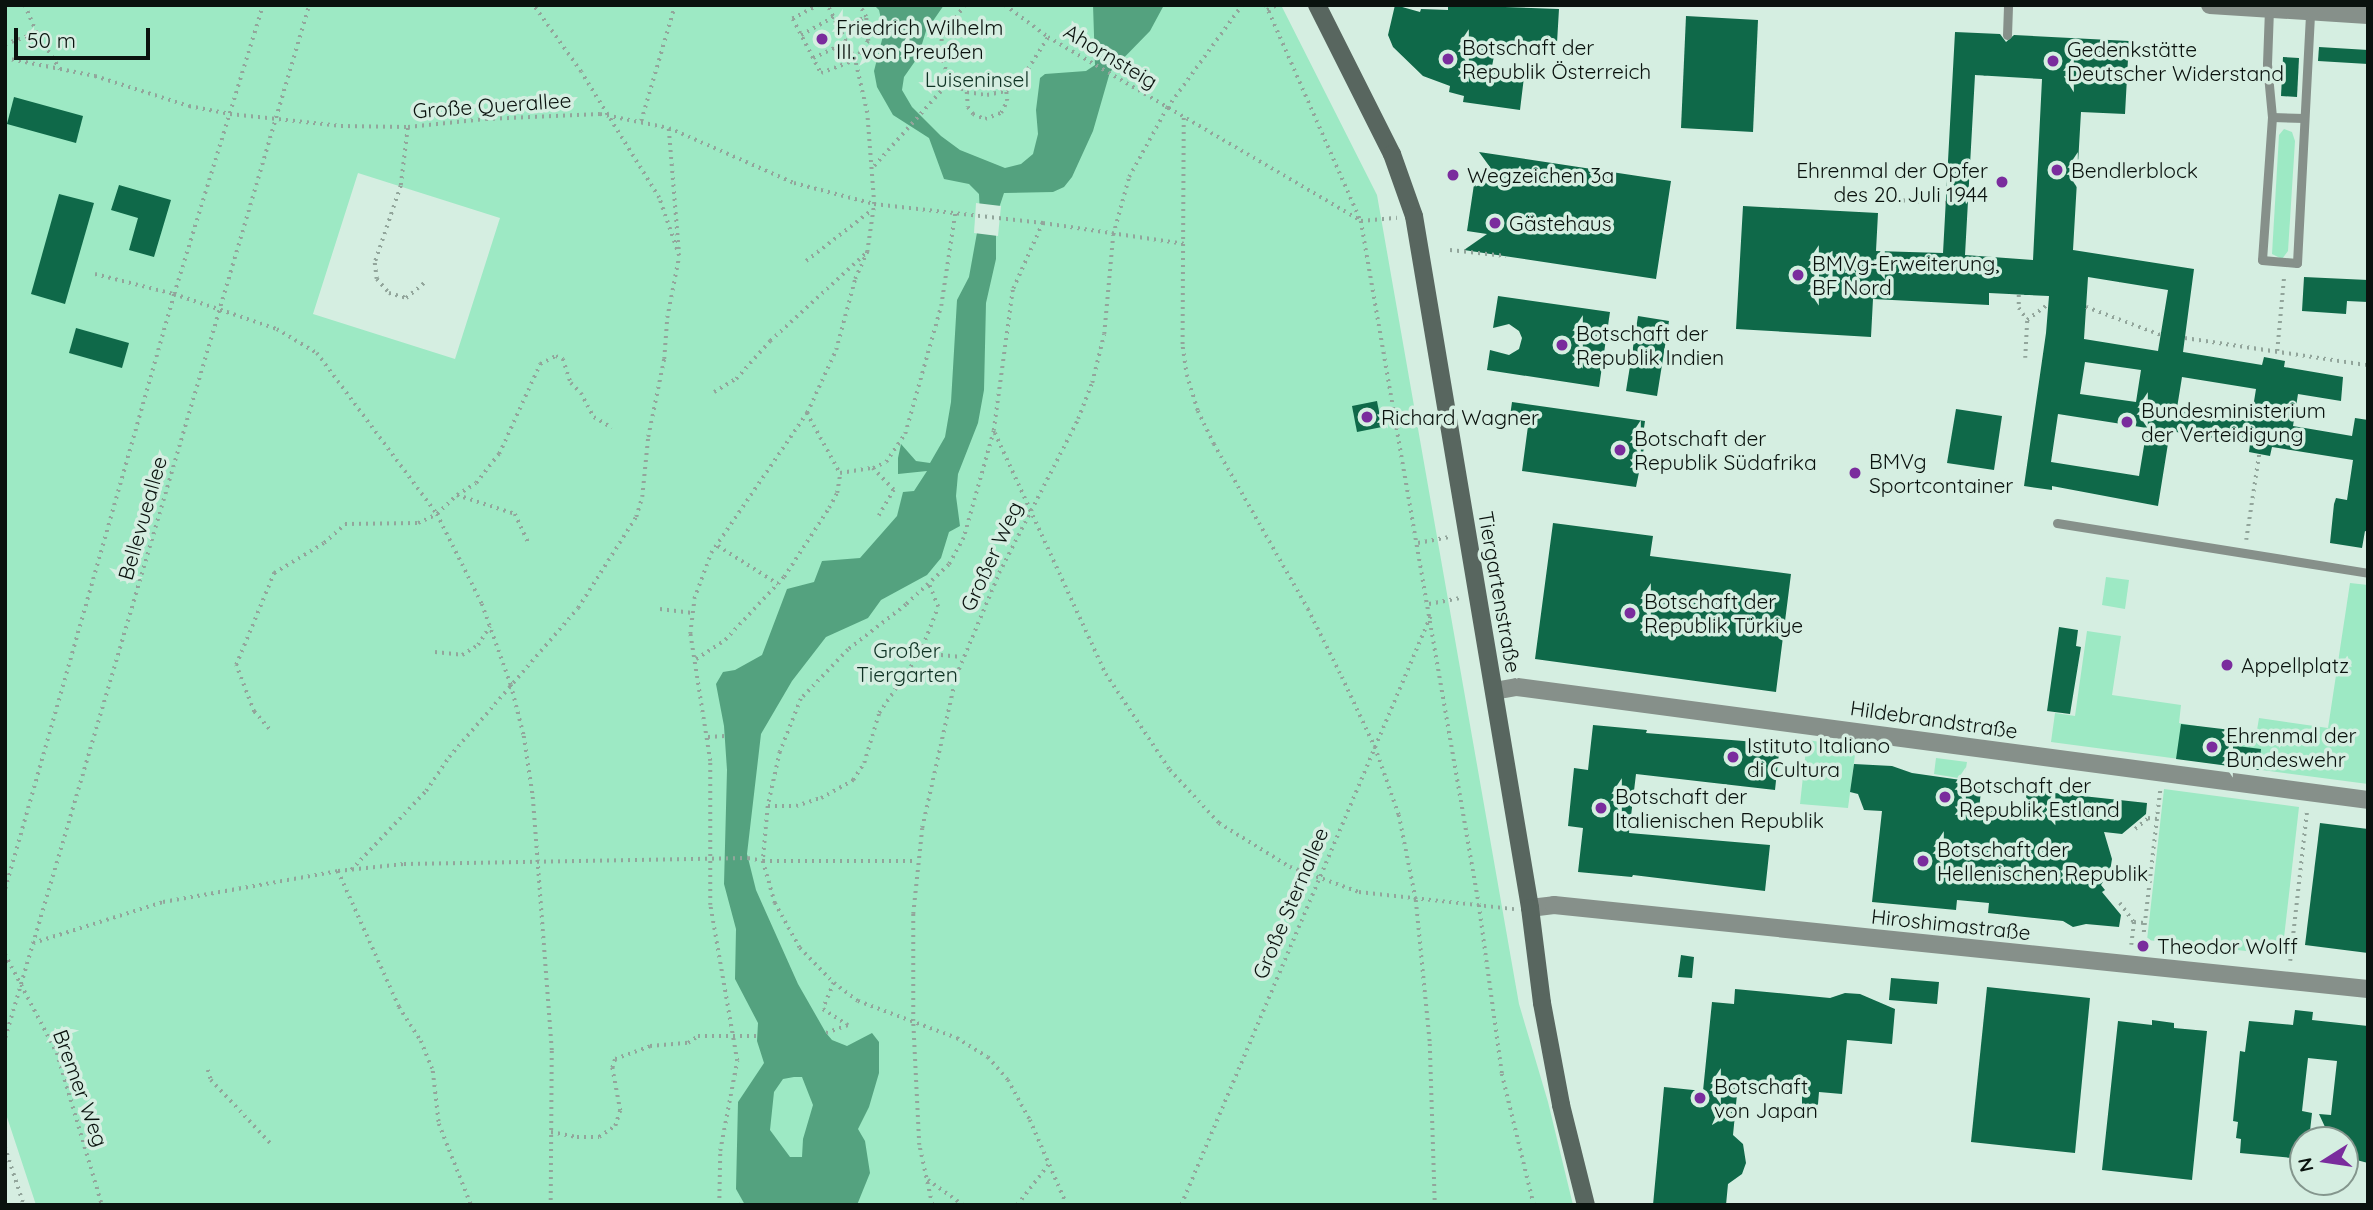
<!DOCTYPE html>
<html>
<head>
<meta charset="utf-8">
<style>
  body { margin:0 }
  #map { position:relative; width:2373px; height:1210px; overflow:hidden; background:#d5eee1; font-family:Quicksand,sans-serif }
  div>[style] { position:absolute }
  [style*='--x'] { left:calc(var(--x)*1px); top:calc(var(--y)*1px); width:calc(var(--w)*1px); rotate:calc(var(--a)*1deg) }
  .green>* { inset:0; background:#9de9c4 }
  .water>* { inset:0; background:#54a27f }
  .pier>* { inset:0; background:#d5eee1 }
  .building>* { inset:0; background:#0f6949 }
  .path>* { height:3.5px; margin-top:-1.75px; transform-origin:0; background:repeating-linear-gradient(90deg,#92a59b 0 2px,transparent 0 7px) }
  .service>* { height:9px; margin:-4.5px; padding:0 4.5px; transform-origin:4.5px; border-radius:4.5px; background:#86908a }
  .minor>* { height:18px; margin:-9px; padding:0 9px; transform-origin:9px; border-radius:9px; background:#86908a }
  .secondary>* { height:18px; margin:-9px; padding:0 9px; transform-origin:9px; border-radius:9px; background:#58665f }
  .dots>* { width:19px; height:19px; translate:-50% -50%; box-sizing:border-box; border:4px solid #d5eee1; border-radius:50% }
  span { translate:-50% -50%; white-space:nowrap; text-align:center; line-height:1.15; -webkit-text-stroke:7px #d5eee1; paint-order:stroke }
  .poi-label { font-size:21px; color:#0a120e }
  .left { translate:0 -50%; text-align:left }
  .right { translate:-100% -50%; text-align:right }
  .street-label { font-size:21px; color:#0a120e }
  .park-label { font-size:21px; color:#0f3324 }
  .frame { position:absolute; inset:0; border:7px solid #0a120e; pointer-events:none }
  .north { position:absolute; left:2289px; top:1126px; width:70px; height:70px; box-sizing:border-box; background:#d5eee1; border:2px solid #84968d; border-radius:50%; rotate:258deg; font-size:19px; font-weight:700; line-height:28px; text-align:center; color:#0a120e }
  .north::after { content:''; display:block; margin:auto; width:24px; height:32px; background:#7a2c9d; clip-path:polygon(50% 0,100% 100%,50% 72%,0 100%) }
  .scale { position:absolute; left:14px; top:28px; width:136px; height:32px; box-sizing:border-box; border:4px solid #0a120e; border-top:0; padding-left:9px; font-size:21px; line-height:24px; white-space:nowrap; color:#0a120e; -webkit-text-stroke:5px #d5eee1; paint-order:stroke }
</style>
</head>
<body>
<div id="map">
  <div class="green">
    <i style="clip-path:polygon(evenodd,5px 5px,1281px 5px,1377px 195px,1519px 1004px,1548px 1102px,1573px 1205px,36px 1205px,5px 1111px,5px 5px,358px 173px,500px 218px,455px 359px,313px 314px,358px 173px)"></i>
    <i style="clip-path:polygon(2284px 129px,2292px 132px,2295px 141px,2288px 251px,2282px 259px,2272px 254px,2279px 135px)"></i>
    <i style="clip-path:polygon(2106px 577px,2129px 580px,2125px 609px,2102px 605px)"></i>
    <i style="clip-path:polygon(2350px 583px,2368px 585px,2368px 784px,2051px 742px,2055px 713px,2075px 716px,2087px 631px,2121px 636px,2112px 695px,2181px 705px,2179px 723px,2256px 736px,2259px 718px,2328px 728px)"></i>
    <i style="clip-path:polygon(1807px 740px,1856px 747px,1848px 808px,1800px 804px)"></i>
    <i style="clip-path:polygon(1936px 758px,1967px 762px,1964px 779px,1934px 774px)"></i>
    <i style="clip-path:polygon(2164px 789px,2299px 807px,2282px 955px,2147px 940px)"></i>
  </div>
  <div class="water">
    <i style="clip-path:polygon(evenodd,874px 5px,944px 5px,926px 31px,918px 57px,904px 77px,902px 90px,912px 107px,941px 136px,960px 150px,1005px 168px,1021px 164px,1033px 154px,1038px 134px,1036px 110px,1040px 78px,1045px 74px,1086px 71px,1095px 65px,1093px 5px,1164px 5px,1150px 31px,1110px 72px,1093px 131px,1072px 177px,1064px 187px,1053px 192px,1004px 193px,996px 217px,996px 259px,986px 303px,984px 390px,978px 423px,958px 474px,956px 496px,960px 526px,949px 532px,941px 558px,927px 575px,881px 600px,868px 618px,826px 637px,792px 681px,761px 734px,747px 854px,756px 890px,798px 984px,826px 1033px,832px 1040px,847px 1046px,872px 1033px,879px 1042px,879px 1073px,869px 1107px,858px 1129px,865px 1141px,870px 1173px,857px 1205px,745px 1205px,736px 1189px,738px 1102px,764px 1063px,757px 1041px,758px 1023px,735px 979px,736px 929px,724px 884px,727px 770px,724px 726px,716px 684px,723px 672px,735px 670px,762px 655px,787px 589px,814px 582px,822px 561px,860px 558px,897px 516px,903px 492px,914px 491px,927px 471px,898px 474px,898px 458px,901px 444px,916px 461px,930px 463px,945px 437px,951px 402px,957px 300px,969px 277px,980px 216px,979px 194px,969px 184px,944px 179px,929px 138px,893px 115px,877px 87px,874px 71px,884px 32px,879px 10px,874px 5px,794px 1077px,802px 1077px,813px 1105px,803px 1139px,802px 1157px,790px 1157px,770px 1130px,774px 1092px,783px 1079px,794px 1077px)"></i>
  </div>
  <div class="pier">
    <i style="clip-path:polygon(976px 203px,1001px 206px,998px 236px,974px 233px)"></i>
  </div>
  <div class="building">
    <i style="clip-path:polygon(1395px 5px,1420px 12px,1421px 9px,1448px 10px,1448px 5px,1559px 9px,1557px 43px,1516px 41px,1516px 46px,1496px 45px,1491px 72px,1524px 77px,1520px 110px,1463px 102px,1464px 96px,1449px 92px,1450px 86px,1423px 76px,1393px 47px,1388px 35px)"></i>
    <i style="clip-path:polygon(1686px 16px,1758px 20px,1753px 132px,1681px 128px)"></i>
    <i style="clip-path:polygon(evenodd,1955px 32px,2000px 34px,2006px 42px,2014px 35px,2129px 41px,2125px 114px,2081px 112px,2073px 250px,2194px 269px,2183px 352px,2262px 365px,2264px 357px,2285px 361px,2284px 367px,2343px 377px,2341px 401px,2298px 394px,2293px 426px,2352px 436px,2355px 418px,2368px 420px,2368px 532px,2365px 531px,2362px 548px,2330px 543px,2334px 504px,2336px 498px,2347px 500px,2353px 460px,2272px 447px,2270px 456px,2249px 452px,2250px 444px,2170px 431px,2158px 506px,2052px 486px,2052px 490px,2024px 486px,2046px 333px,2049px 296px,1989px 293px,1989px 305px,1873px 299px,1871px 337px,1736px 329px,1743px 206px,1878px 213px,1876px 251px,1943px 253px,1955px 32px,1975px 75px,2042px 79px,2033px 260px,1965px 255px,1975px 75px,1955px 32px,2088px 277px,2168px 290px,2158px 351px,2084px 339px,2088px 277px,1955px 32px,2085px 362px,2141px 370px,2136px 402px,2080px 394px,2085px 362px,1955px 32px,2182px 377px,2256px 389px,2251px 420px,2177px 408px,2182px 377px,1955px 32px,2058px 414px,2147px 428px,2139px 476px,2051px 462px,2058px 414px)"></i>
    <i style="clip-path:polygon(2319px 47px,2368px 50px,2368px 64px,2318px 61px)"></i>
    <i style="clip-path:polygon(2283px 57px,2299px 58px,2297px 97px,2281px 96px)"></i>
    <i style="clip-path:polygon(14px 97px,83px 116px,76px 143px,7px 124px)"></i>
    <i style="clip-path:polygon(1479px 152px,1671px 181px,1656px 279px,1464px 250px,1487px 234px,1467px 231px,1476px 171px,1495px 174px)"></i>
    <i style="clip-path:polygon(119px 185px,171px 200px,154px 257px,129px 250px,138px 218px,111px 210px)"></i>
    <i style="clip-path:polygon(59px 194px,94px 203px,65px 304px,31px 294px)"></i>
    <i style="clip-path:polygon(2304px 277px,2368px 280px,2368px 302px,2347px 301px,2346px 314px,2302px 311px)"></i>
    <i style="clip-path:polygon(1498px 296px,1610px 312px,1599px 387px,1487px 370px,1490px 350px,1509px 355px,1519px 349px,1522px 338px,1519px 331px,1509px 324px,1493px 328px)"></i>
    <i style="clip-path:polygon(1638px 316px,1669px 321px,1657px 396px,1626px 391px)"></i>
    <i style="clip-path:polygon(76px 328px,129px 343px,122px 368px,69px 353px)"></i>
    <i style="clip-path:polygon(1377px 401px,1382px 427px,1357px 432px,1352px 406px)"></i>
    <i style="clip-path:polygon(1512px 402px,1645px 421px,1642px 442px,1645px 443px,1636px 487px,1522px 471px,1528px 426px,1509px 423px)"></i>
    <i style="clip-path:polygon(1956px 409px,2002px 416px,1994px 470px,1947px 463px)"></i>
    <i style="clip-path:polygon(1553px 523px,1653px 536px,1650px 556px,1791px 574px,1776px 692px,1535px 659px)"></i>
    <i style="clip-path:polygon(2059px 627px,2078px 630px,2076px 646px,2081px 647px,2070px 714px,2047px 711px)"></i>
    <i style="clip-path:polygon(2181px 724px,2231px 730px,2229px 745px,2261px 749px,2259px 770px,2176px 759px)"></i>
    <i style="clip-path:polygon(1593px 725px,1647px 730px,1646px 733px,1780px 744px,1775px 790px,1636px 774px,1629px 833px,1770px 845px,1765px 891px,1633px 875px,1632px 877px,1578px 872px,1583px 828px,1568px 826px,1574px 768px,1588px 770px)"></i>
    <i style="clip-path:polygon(1854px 764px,1892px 766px,1912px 773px,1982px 783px,1979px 809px,2020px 813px,2022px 807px,2025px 807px,2027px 790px,2147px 803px,2146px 814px,2122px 834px,2104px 832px,2112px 859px,2110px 871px,2101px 885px,2105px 890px,2102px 892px,2121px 915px,2119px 927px,2086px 924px,2073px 927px,2063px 921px,1988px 913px,1989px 903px,1957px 900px,1956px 910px,1872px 902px,1882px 811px,1864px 810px,1858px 794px,1850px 792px)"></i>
    <i style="clip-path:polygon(2320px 823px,2368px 829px,2368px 953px,2305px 945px)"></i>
    <i style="clip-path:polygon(1681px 955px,1694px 957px,1692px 978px,1678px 977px)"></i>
    <i style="clip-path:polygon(1891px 978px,1939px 982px,1937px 1004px,1889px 1000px)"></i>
    <i style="clip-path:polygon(1987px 987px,2090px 998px,2075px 1153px,1971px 1142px)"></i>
    <i style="clip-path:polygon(1735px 989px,1830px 998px,1845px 993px,1860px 994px,1895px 1009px,1892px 1044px,1847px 1040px,1842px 1094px,1819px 1092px,1818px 1104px,1814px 1109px,1802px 1105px,1802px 1090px,1738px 1084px,1733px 1135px,1743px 1144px,1746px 1163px,1742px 1174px,1728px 1184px,1726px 1205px,1653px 1205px,1664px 1087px,1703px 1091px,1712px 1002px,1734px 1004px)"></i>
    <i style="clip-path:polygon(2295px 1010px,2313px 1012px,2312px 1020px,2368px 1026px,2368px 1163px,2345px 1157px,2345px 1140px,2331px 1140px,2319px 1114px,2331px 1115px,2337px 1061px,2308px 1058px,2302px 1111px,2312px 1113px,2309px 1140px,2303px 1140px,2303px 1159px,2240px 1153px,2241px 1139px,2236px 1138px,2238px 1122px,2233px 1121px,2240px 1051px,2245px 1052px,2249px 1021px,2293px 1025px)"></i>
    <i style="clip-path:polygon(2152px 1020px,2174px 1023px,2174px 1028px,2207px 1031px,2192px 1180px,2102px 1170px,2118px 1021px,2152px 1025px)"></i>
  </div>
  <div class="path">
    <i style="--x:25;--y:5;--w:30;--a:67"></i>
    <i style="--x:37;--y:33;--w:43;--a:57.4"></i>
    <i style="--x:819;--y:5;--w:30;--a:152"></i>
    <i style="--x:793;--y:19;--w:61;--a:62.6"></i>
    <i style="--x:821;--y:73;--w:36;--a:-21"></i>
    <i style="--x:855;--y:60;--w:23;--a:-56"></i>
    <i style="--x:868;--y:41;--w:24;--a:-95"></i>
    <i style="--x:866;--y:17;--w:14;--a:-120"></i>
    <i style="--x:965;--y:5;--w:41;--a:124.1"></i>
    <i style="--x:942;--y:39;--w:15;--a:94"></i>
    <i style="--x:941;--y:54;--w:28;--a:72"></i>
    <i style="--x:950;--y:81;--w:20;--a:33"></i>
    <i style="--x:967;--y:92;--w:20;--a:9"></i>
    <i style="--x:987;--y:95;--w:19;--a:-12"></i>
    <i style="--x:1006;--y:91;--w:24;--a:-42"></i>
    <i style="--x:1024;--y:75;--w:45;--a:-57.7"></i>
    <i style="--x:1005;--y:5;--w:54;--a:36.7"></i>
    <i style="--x:1048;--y:37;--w:363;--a:30.4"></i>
    <i style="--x:1361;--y:221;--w:36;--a:-5"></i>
    <i style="--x:1266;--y:5;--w:236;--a:66.3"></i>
    <i style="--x:1361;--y:221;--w:694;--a:80.21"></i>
    <i style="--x:1479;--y:905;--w:171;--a:82.2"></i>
    <i style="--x:1502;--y:1074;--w:135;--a:76.3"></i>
    <i style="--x:1267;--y:10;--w:11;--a:-27"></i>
    <i style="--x:841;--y:28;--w:27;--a:-24"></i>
    <i style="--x:801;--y:35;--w:38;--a:-29"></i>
    <i style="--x:5;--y:44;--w:34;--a:-19"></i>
    <i style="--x:5;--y:58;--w:92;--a:11.3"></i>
    <i style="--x:95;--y:76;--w:99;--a:17.7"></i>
    <i style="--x:189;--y:106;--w:42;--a:11"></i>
    <i style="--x:230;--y:114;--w:112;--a:6.2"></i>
    <i style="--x:341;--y:126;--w:67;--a:0.9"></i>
    <i style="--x:408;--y:127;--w:78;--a:-5.9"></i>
    <i style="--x:486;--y:119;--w:114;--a:-2.5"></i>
    <i style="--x:600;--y:114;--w:70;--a:11.5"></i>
    <i style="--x:669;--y:128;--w:137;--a:23.7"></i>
    <i style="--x:794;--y:183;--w:83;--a:14.7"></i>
    <i style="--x:874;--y:204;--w:170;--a:6.4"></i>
    <i style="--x:1043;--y:223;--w:144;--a:8.4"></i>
    <i style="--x:813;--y:58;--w:38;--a:-25"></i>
    <i style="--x:967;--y:92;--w:15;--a:86"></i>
    <i style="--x:968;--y:107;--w:9;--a:54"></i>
    <i style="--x:973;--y:114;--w:13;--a:23"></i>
    <i style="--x:985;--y:119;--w:17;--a:-21"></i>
    <i style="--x:1001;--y:113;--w:13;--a:-63"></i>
    <i style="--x:1007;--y:101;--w:10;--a:-96"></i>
    <i style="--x:1184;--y:118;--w:229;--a:90.3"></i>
    <i style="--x:1183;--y:347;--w:28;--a:82"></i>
    <i style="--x:1187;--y:375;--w:38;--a:73"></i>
    <i style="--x:1198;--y:411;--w:37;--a:64"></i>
    <i style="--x:1214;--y:444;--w:190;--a:60.3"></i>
    <i style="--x:1308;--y:609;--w:76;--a:63.4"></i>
    <i style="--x:1342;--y:677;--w:77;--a:64.8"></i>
    <i style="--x:1375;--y:747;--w:72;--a:70.6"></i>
    <i style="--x:1399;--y:815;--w:87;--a:78.7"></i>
    <i style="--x:1416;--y:900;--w:145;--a:84.4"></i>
    <i style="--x:1430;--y:1044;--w:161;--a:88.2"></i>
    <i style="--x:641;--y:121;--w:121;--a:-73.7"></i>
    <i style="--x:408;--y:128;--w:58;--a:96.9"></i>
    <i style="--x:401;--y:186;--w:81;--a:108.7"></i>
    <i style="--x:375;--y:263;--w:16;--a:83"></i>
    <i style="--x:377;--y:279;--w:18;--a:49"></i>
    <i style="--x:389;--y:293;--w:18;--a:16"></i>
    <i style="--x:406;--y:298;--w:26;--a:-40"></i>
    <i style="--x:669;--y:129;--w:121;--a:85.3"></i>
    <i style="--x:874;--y:166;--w:114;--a:-48.2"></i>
    <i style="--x:1896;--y:200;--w:50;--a:3.4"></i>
    <i style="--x:1043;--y:223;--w:73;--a:114.1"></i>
    <i style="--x:1013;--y:290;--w:142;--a:97.7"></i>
    <i style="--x:994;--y:431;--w:111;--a:105.7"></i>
    <i style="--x:964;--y:538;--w:31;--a:119"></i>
    <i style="--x:949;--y:565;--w:59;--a:137.1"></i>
    <i style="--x:906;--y:605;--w:73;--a:142.2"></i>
    <i style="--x:848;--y:650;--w:68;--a:133.8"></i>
    <i style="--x:801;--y:699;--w:57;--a:111.6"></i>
    <i style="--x:780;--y:752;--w:55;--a:102.5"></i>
    <i style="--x:768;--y:806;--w:55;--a:95.2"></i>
    <i style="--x:763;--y:861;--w:44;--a:74.1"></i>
    <i style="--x:775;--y:903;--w:51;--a:60.9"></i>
    <i style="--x:800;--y:948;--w:49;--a:45.8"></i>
    <i style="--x:834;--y:983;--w:30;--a:37"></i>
    <i style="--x:858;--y:1001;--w:106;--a:20.5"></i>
    <i style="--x:957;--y:1038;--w:36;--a:32"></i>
    <i style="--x:988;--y:1057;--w:30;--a:49"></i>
    <i style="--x:1008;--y:1080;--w:46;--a:61.2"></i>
    <i style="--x:1030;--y:1120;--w:93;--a:66.5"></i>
    <i style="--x:1450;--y:250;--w:56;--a:6.1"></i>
    <i style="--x:806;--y:261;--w:83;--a:-37.7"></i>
    <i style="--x:95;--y:274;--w:81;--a:14.2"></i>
    <i style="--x:174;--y:294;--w:109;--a:18.8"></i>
    <i style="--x:277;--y:329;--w:47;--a:31"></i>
    <i style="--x:317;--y:353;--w:201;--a:53.3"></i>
    <i style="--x:437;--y:514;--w:101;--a:63.4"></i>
    <i style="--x:482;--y:604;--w:86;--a:70.3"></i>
    <i style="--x:511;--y:685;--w:53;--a:75.7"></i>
    <i style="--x:524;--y:736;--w:62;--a:81.6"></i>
    <i style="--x:533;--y:797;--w:255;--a:85.7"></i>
    <i style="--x:552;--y:1051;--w:154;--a:90.4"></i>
    <i style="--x:2019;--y:295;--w:13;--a:90"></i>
    <i style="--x:2019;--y:308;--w:14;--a:56"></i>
    <i style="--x:2086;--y:307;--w:80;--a:20.5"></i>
    <i style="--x:2185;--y:338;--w:183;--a:8.5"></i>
    <i style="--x:2277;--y:351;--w:76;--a:-84.7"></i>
    <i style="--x:2025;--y:358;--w:38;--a:-87"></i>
    <i style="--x:2027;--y:320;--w:26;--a:-37"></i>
    <i style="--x:714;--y:392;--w:26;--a:-31"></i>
    <i style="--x:736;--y:379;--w:51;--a:-48.2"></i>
    <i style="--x:770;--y:341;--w:130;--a:-42.5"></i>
    <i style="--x:807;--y:413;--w:68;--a:61.2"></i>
    <i style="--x:995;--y:433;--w:265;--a:65.3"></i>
    <i style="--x:1106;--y:674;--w:115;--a:56.3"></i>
    <i style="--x:1170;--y:770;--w:72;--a:47.2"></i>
    <i style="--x:1219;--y:823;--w:84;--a:31.8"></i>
    <i style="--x:1290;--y:867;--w:73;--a:19.9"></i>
    <i style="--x:1359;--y:892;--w:156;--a:6.3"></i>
    <i style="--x:873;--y:468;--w:30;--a:46"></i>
    <i style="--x:894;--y:490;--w:30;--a:120"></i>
    <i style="--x:457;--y:495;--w:61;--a:18.1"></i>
    <i style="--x:515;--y:514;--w:31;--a:65"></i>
    <i style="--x:2246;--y:540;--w:87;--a:-81.4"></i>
    <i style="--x:1418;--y:543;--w:33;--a:-11"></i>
    <i style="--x:718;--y:546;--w:71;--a:32.3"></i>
    <i style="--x:1429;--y:604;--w:33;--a:-11"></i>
    <i style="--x:660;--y:609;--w:33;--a:7"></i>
    <i style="--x:435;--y:652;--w:27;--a:6"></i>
    <i style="--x:462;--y:655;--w:19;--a:-32"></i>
    <i style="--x:478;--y:645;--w:22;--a:-58"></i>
    <i style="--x:920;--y:653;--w:42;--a:5.4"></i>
    <i style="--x:696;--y:659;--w:35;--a:-33"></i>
    <i style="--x:725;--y:640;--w:86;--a:-46.9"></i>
    <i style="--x:784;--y:577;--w:82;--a:-56.9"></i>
    <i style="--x:829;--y:508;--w:17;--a:-62"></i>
    <i style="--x:837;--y:493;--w:20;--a:-81"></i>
    <i style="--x:840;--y:473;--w:33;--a:-9"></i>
    <i style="--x:873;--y:468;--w:14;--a:-25"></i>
    <i style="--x:886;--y:462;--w:34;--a:-56"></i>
    <i style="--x:905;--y:434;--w:133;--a:-74.3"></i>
    <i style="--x:941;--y:306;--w:94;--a:-81.4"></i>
    <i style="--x:269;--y:729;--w:23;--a:-131"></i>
    <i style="--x:254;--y:712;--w:50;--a:-111"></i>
    <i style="--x:236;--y:665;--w:100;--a:-67.6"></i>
    <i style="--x:274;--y:573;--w:58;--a:-31"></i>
    <i style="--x:324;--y:543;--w:28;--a:-42"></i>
    <i style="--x:345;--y:524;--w:73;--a:-0.8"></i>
    <i style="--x:418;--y:523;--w:21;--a:-25"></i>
    <i style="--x:437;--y:514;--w:28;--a:-44"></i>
    <i style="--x:457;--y:495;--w:22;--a:-32"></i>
    <i style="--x:476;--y:483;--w:37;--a:-52"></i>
    <i style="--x:499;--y:454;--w:99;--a:-65.5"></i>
    <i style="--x:540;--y:364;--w:18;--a:-27"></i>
    <i style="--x:556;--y:356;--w:8;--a:23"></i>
    <i style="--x:563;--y:359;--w:25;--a:72"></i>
    <i style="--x:571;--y:383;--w:14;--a:45"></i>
    <i style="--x:581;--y:393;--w:27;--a:62"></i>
    <i style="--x:594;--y:417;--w:21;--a:31"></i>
    <i style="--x:708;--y:737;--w:17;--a:-3"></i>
    <i style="--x:768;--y:806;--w:28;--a:0"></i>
    <i style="--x:796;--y:806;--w:26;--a:-18"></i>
    <i style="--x:821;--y:798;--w:37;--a:-29"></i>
    <i style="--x:853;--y:780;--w:20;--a:-57"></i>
    <i style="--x:864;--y:763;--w:52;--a:-73.3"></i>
    <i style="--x:879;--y:713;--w:73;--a:-55.7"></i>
    <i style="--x:920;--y:653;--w:49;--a:-68.6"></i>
    <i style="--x:938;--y:607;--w:24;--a:-112"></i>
    <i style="--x:2135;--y:829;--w:17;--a:-40"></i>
    <i style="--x:2148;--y:818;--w:9;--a:6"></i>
    <i style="--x:351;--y:870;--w:109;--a:-46.5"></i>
    <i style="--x:426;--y:791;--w:41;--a:-55.9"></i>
    <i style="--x:449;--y:757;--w:197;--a:-49.1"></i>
    <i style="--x:578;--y:608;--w:108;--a:-57.5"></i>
    <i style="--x:636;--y:517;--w:21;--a:-73"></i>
    <i style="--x:642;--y:497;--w:60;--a:-84.3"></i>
    <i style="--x:648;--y:437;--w:80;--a:-78.4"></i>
    <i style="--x:664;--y:359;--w:41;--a:-85.8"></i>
    <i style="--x:667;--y:318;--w:63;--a:-79"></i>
    <i style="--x:679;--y:256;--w:61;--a:-109"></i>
    <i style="--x:659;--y:198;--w:148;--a:-121.8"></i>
    <i style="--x:581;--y:72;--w:82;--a:-125.6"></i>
    <i style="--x:338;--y:871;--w:149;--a:65.8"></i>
    <i style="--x:399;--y:1007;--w:40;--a:57.1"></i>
    <i style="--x:421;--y:1041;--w:32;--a:68"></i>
    <i style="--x:433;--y:1071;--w:53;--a:83.5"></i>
    <i style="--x:439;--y:1124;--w:87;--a:68.4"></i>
    <i style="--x:5;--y:889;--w:619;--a:-74.14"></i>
    <i style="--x:174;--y:294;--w:302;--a:-72.9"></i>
    <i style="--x:2120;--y:903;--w:24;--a:54"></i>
    <i style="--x:33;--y:943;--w:136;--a:-17.5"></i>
    <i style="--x:163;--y:902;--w:178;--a:-10"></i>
    <i style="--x:338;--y:871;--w:66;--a:-6.1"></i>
    <i style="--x:404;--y:864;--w:344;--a:-1"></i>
    <i style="--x:748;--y:858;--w:15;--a:11"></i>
    <i style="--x:763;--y:861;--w:154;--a:0"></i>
    <i style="--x:2131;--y:945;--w:23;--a:-83"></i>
    <i style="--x:2134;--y:922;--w:10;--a:6"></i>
    <i style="--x:2142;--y:946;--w:156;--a:-83.4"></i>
    <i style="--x:5;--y:954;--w:112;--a:62.3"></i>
    <i style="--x:57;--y:1053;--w:159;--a:73.5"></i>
    <i style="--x:2290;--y:961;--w:152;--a:-83.6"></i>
    <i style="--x:834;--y:983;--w:28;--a:113"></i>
    <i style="--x:823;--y:1009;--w:30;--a:33"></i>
    <i style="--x:826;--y:1033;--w:23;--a:-20"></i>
    <i style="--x:5;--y:1038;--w:1077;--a:-73.6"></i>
    <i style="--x:208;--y:1070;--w:10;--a:73"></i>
    <i style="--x:211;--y:1080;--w:89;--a:46.8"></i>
    <i style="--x:551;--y:1132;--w:26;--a:11"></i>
    <i style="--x:577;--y:1137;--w:22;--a:0"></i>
    <i style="--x:599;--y:1137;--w:19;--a:-35"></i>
    <i style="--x:615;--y:1126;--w:16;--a:-72"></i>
    <i style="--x:620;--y:1111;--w:44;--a:-100.5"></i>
    <i style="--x:612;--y:1068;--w:9;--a:-72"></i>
    <i style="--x:615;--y:1059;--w:37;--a:-20"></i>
    <i style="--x:650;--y:1046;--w:38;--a:-5"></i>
    <i style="--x:688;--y:1043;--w:12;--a:-35"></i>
    <i style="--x:698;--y:1036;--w:59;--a:0"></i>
    <i style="--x:5;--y:1147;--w:61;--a:71.9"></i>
    <i style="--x:928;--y:1180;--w:43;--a:35.5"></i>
    <i style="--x:719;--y:1205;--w:54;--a:-88.9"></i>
    <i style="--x:720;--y:1151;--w:92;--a:-79.3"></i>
    <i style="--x:737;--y:1061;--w:158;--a:-99.8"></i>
    <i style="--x:710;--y:905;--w:144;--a:-90"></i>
    <i style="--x:710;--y:761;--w:129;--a:-98.9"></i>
    <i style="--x:690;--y:634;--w:35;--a:-83"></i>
    <i style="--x:694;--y:599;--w:49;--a:-69.7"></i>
    <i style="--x:711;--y:553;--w:170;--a:-55.6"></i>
    <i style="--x:807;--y:413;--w:69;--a:-65.3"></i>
    <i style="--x:836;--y:350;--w:73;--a:-75"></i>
    <i style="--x:855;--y:279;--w:30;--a:-66"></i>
    <i style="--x:867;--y:252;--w:49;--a:-81.7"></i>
    <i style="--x:874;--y:204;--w:91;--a:-94.4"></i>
    <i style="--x:867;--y:113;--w:54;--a:-102.8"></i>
    <i style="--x:855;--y:60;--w:62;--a:-117"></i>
    <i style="--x:739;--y:1205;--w:5;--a:-22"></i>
    <i style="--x:932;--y:1205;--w:61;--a:-102.2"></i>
    <i style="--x:919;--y:1145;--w:124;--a:-92.8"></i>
    <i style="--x:913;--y:1021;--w:107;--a:-90"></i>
    <i style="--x:913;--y:914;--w:86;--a:-84"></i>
    <i style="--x:922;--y:828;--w:156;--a:-77.4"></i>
    <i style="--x:956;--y:676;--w:112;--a:-67.3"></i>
    <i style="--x:999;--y:573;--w:173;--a:-62.8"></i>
    <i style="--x:1078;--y:419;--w:39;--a:-69"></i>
    <i style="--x:1092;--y:383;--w:50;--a:-76.2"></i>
    <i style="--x:1104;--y:334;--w:99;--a:-84.8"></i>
    <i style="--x:1113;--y:235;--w:60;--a:-74.6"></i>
    <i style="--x:1129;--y:177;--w:79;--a:-61.2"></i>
    <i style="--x:1167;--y:108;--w:127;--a:-53.9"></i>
    <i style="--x:1017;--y:1205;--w:51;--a:-52.2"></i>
    <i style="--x:1181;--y:1205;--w:639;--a:-67.05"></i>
  </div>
  <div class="service">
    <i style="--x:2269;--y:9;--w:55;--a:92.1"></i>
    <i style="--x:2267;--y:64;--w:53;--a:84.6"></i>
    <i style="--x:2272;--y:117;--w:143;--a:94"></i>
    <i style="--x:2262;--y:260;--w:35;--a:5"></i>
    <i style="--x:2297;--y:263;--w:251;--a:-87"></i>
    <i style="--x:2007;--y:35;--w:30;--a:-88"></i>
    <i style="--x:2272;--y:117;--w:32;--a:2"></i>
    <i style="--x:2057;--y:523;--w:315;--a:9.1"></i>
  </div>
  <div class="minor">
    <i style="--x:2210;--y:5;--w:158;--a:3.6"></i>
    <i style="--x:1494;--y:691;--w:23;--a:-10"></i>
    <i style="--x:1517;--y:687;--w:858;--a:7.56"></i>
    <i style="--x:1530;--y:908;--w:24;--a:-7"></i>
    <i style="--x:1554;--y:905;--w:818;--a:5.89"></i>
  </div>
  <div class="secondary">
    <i style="--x:1317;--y:5;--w:167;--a:63.3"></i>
    <i style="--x:1392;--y:154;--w:66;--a:70.5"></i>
    <i style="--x:1414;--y:216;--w:702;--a:80.48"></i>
    <i style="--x:1530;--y:908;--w:96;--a:82.8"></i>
    <i style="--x:1542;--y:1003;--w:104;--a:79.4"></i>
    <i style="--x:1561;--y:1105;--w:103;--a:76"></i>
  </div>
  <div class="dots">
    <i style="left:822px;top:39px;background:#7a2c9d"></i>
    <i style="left:1448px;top:59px;background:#7a2c9d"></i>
    <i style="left:2053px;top:61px;background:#7a2c9d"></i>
    <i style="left:2057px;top:170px;background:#7a2c9d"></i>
    <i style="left:1453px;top:175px;background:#7a2c9d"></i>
    <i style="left:2002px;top:182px;background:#7a2c9d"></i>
    <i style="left:1495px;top:223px;background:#7a2c9d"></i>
    <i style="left:1798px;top:275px;background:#7a2c9d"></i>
    <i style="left:1562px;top:345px;background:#7a2c9d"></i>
    <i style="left:1367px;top:417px;background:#7a2c9d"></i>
    <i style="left:2127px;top:422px;background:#7a2c9d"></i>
    <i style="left:1620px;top:450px;background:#7a2c9d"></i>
    <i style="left:1855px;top:473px;background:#7a2c9d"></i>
    <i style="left:1630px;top:613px;background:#7a2c9d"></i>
    <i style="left:2227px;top:665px;background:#7a2c9d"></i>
    <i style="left:2212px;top:747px;background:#7a2c9d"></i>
    <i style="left:1733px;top:757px;background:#7a2c9d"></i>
    <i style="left:1945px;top:797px;background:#7a2c9d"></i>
    <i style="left:1601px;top:808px;background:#7a2c9d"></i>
    <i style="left:1923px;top:861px;background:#7a2c9d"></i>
    <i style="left:2143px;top:946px;background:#7a2c9d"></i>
    <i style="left:1700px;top:1098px;background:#7a2c9d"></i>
  </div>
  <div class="poi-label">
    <span class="left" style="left:836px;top:39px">Friedrich Wilhelm<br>III. von Preußen</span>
    <span class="left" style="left:1462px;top:59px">Botschaft der<br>Republik Österreich</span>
    <span class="left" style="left:2067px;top:61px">Gedenkstätte<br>Deutscher Widerstand</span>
    <span class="right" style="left:1988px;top:182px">Ehrenmal der Opfer<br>des 20. Juli 1944</span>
    <span class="left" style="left:2071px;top:170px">Bendlerblock</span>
    <span class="left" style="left:1467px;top:175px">Wegzeichen 3a</span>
    <span class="left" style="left:1509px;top:223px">Gästehaus</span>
    <span class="left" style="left:1812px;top:275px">BMVg-Erweiterung,<br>BF Nord</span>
    <span class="left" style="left:1576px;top:345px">Botschaft der<br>Republik Indien</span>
    <span class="left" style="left:2141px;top:422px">Bundesministerium<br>der Verteidigung</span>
    <span class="left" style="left:1381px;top:417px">Richard Wagner</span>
    <span class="left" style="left:1634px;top:450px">Botschaft der<br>Republik Südafrika</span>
    <span class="left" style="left:1869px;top:473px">BMVg<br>Sportcontainer</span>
    <span class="left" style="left:1644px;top:613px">Botschaft der<br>Republik Türkiye</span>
    <span class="left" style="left:2241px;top:665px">Appellplatz</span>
    <span class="left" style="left:2226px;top:747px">Ehrenmal der<br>Bundeswehr</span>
    <span class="left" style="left:1747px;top:757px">Istituto Italiano<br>di Cultura</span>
    <span class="left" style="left:1959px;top:797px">Botschaft der<br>Republik Estland</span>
    <span class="left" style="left:1615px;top:808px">Botschaft der<br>Italienischen Republik</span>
    <span class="left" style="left:1937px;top:861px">Botschaft der<br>Hellenischen Republik</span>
    <span class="left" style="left:2157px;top:946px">Theodor Wolff</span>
    <span class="left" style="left:1714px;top:1098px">Botschaft<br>von Japan</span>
  </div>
  <div class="street-label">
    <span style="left:1111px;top:56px;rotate:31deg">Ahornsteig</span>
    <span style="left:492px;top:105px;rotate:-4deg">Große Querallee</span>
    <span style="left:142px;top:518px;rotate:-74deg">Bellevueallee</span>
    <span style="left:991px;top:556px;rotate:-65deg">Großer Weg</span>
    <span style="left:1500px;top:592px;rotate:80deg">Tiergartenstraße</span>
    <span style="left:1934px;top:719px;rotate:8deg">Hildebrandstraße</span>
    <span style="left:1290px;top:903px;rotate:-67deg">Große Sternallee</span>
    <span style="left:1951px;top:924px;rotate:6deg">Hiroshimastraße</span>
    <span style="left:81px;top:1088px;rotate:70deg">Bremer Weg</span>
  </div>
  <div class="park-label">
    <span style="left:977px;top:79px">Luiseninsel</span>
    <span style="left:907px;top:662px">Großer<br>Tiergarten</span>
  </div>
  <div class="frame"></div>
  <div class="north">N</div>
  <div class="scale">50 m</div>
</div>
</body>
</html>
